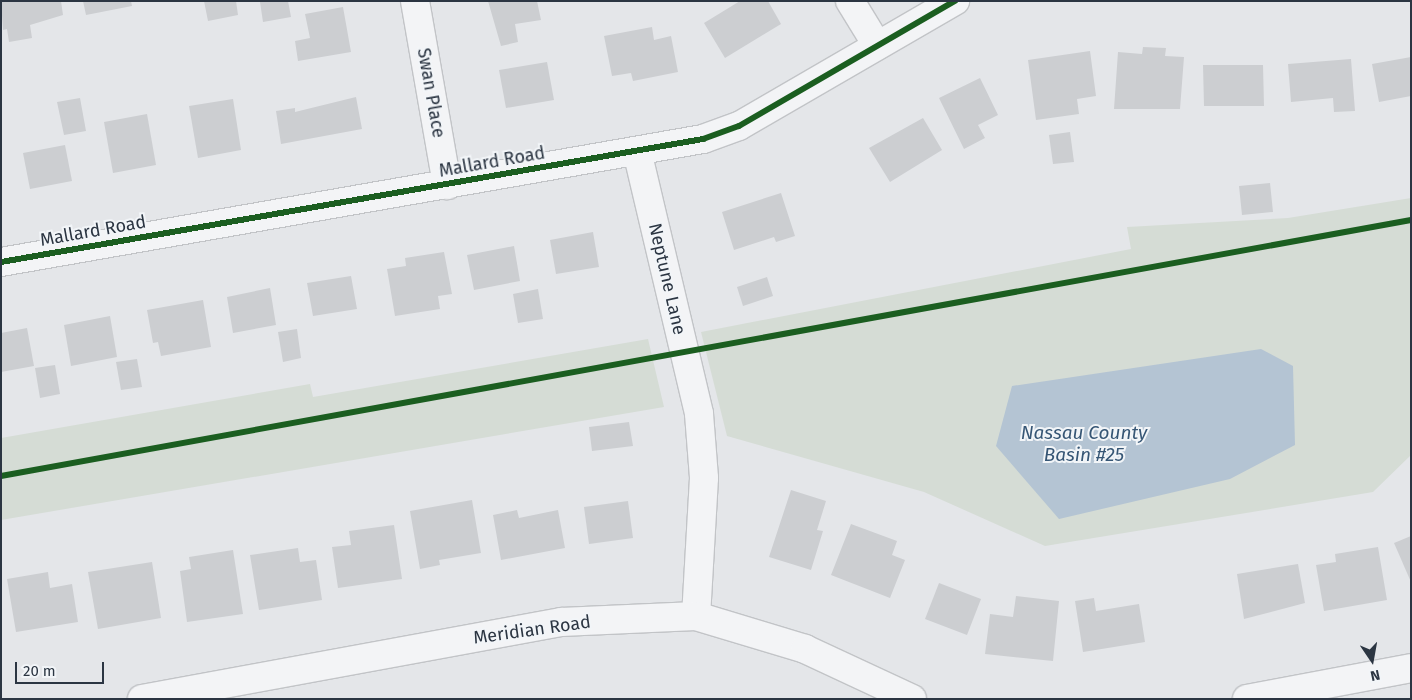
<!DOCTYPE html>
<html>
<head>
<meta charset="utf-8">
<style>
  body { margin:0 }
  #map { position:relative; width:1412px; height:700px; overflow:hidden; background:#e4e6e9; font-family:"Fira Sans",sans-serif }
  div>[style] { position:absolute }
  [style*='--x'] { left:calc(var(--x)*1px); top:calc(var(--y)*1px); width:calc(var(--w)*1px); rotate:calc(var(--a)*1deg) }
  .green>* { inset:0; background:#d5dcd5 }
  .water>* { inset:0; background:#b4c4d3 }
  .building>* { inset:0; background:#ccced1 }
  .roads { filter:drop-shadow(1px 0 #c2c4c7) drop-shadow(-1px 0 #c2c4c7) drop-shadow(0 1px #c2c4c7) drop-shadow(0 -1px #c2c4c7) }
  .street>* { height:28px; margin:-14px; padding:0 14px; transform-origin:14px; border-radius:14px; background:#f3f4f6 }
  .cycleway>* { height:6px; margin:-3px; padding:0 3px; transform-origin:3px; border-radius:3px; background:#1b5e20 }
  span { translate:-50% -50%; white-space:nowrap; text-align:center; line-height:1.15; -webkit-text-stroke:4px #f2f5f8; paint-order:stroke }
  .street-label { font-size:18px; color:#2b3542 }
  .water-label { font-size:19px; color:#365675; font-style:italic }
  .frame { position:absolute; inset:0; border:2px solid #2b3542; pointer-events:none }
  .north { position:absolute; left:1347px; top:635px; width:50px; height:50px; -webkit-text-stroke:4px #f2f5f8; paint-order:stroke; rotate:168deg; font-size:14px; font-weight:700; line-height:20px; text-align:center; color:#2b3542 }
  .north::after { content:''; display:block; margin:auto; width:18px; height:22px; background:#2b3542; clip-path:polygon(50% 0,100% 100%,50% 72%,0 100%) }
  .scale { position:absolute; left:15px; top:662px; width:89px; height:22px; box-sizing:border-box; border:2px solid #2b3542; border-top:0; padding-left:6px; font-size:15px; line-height:18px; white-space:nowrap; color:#2b3542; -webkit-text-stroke:4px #f2f5f8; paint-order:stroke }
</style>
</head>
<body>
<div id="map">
  <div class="green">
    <i style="clip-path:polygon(1411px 198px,1411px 455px,1373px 492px,1045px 546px,924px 492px,727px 436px,701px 332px,1131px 249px,1127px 227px,1288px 218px)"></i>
    <i style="clip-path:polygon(648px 339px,664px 407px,1px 520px,1px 438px,310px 384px,313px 397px)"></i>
  </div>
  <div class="water">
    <i style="clip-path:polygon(1261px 349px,1293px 366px,1295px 445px,1230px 479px,1059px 519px,996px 446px,1012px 386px)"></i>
  </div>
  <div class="building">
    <i style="clip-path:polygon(1px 1px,61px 1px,63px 15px,30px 25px,32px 38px,9px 42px,7px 29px,3px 30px)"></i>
    <i style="clip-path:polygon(83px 1px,131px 1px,132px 6px,86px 15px)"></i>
    <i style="clip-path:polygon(204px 1px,236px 1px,238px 15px,208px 21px)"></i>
    <i style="clip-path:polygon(288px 1px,291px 17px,263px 22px,260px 2px)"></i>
    <i style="clip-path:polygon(488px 1px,537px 1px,541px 20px,515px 24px,518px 42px,501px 46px)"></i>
    <i style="clip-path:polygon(740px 1px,768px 1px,781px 24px,725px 58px,704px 23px)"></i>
    <i style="clip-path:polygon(343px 7px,351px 52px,298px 61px,295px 41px,310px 38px,305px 14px)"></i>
    <i style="clip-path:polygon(652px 27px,654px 40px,671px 36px,678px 72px,633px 81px,631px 73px,612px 76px,604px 36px)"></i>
    <i style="clip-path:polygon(1143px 47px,1166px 48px,1165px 56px,1184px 57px,1180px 109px,1114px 109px,1118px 52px,1142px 54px)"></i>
    <i style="clip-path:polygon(1090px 51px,1096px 96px,1077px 99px,1079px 114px,1036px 120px,1028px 60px)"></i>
    <i style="clip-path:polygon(1411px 57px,1411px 96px,1379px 102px,1372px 64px)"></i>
    <i style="clip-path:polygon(1351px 59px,1355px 111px,1334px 112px,1333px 98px,1291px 102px,1288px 64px)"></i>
    <i style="clip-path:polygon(547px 62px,554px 100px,506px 108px,499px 70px)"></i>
    <i style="clip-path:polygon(1203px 65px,1263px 65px,1264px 106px,1204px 106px)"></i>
    <i style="clip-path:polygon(980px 78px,998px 115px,978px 125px,985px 138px,964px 149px,939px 98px)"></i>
    <i style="clip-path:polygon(356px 97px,362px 129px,281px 144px,276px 111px,295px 108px,295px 112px)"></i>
    <i style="clip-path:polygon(80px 98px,86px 131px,64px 135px,57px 102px)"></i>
    <i style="clip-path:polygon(233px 99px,241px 150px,198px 158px,189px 106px)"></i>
    <i style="clip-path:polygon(147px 114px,156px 165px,113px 173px,104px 122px)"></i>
    <i style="clip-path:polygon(923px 118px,942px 150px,890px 182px,869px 148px)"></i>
    <i style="clip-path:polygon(1070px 132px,1074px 162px,1053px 164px,1049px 135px)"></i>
    <i style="clip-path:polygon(65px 145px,72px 181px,30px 189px,23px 153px)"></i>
    <i style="clip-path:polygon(1270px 183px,1273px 212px,1242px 215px,1239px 186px)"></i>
    <i style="clip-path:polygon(781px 193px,795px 236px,776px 242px,774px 237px,734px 250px,722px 212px)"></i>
    <i style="clip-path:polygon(593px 232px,599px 267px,556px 274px,550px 240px)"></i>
    <i style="clip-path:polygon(514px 246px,520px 281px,474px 290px,467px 255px)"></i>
    <i style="clip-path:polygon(444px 252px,452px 294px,438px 296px,440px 309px,395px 316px,387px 269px,406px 266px,405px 258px)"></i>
    <i style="clip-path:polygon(351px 276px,357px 309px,313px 316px,307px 283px)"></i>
    <i style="clip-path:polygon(767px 277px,773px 296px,743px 306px,737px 287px)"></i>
    <i style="clip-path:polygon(270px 288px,276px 325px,233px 333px,227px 297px)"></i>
    <i style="clip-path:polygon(538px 289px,543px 319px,518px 323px,513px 294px)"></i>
    <i style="clip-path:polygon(203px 300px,211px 347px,161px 356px,158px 342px,153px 343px,147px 310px)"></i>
    <i style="clip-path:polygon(110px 316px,117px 357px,71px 366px,64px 325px)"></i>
    <i style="clip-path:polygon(27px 328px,34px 366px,1px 372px,1px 333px)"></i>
    <i style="clip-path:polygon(297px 329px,301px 358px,283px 362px,278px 332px)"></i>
    <i style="clip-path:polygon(137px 359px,142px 387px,121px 390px,116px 362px)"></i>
    <i style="clip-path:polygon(55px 365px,60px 394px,40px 398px,35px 368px)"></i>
    <i style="clip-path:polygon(629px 422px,633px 446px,592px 451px,589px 427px)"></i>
    <i style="clip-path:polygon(791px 490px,826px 501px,817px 530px,823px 531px,811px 570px,769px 557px)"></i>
    <i style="clip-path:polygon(472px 500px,481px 553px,439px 560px,440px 565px,420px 569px,410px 511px)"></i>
    <i style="clip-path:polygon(628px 501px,633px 538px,589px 544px,584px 507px)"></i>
    <i style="clip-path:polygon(517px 510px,519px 518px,558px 510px,565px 548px,501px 560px,493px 515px)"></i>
    <i style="clip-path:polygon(851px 524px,897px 541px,892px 555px,905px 560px,890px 598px,831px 575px)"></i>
    <i style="clip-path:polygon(394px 525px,402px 579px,338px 588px,332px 547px,351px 545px,349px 531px)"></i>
    <i style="clip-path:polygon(1411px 536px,1411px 582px,1394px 543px)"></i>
    <i style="clip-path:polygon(1378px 547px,1387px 600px,1324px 611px,1316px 565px,1336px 562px,1335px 554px)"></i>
    <i style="clip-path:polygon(298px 548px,300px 562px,316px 560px,322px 600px,259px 610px,250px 555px)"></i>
    <i style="clip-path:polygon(233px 550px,243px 614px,187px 622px,180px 571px,191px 569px,189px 557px)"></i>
    <i style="clip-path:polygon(152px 562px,161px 618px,98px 629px,88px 572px)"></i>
    <i style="clip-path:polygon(1298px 564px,1305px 603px,1244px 619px,1237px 574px)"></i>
    <i style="clip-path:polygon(48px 572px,50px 588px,72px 584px,78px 622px,16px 632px,7px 579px)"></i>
    <i style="clip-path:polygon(939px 583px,981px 599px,967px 635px,925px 619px)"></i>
    <i style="clip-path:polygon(1016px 596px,1059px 601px,1053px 661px,985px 654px,990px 614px,1013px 617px)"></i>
    <i style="clip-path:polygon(1094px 598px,1096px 611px,1139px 604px,1145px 642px,1083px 652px,1075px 601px)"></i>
  </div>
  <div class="roads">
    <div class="street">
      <i style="--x:415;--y:1;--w:187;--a:80.1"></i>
      <i style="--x:850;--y:1;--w:52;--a:58.5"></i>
      <i style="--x:637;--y:151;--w:270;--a:76.7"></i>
      <i style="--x:699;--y:414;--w:64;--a:85.5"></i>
      <i style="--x:704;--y:478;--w:138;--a:93.3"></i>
      <i style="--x:1;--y:262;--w:713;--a:-9.94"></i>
      <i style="--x:703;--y:139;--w:38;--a:-20"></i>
      <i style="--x:739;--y:126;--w:250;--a:-30.1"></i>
      <i style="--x:142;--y:699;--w:426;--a:-10.4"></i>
      <i style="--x:561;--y:622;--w:135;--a:-2.5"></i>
      <i style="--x:696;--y:616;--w:114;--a:16.8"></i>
      <i style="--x:805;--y:649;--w:118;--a:25"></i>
      <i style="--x:1247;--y:699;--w:167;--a:-10.7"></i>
    </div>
  </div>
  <div class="cycleway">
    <i style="--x:1;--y:262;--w:713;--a:-9.94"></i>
    <i style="--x:703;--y:139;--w:38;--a:-20"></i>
    <i style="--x:739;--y:126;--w:250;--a:-30.1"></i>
    <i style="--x:1;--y:476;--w:1433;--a:-10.29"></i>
  </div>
  <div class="street-label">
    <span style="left:431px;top:93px;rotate:80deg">Swan Place</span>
    <span style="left:492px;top:162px;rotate:-10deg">Mallard Road</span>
    <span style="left:93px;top:231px;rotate:-10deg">Mallard Road</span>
    <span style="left:667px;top:279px;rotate:77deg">Neptune Lane</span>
    <span style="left:532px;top:630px;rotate:-8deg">Meridian Road</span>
  </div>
  <div class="water-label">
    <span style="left:1084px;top:444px">Nassau County<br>Basin #25</span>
  </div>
  <div class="frame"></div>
  <div class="north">N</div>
  <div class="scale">20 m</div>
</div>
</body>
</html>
